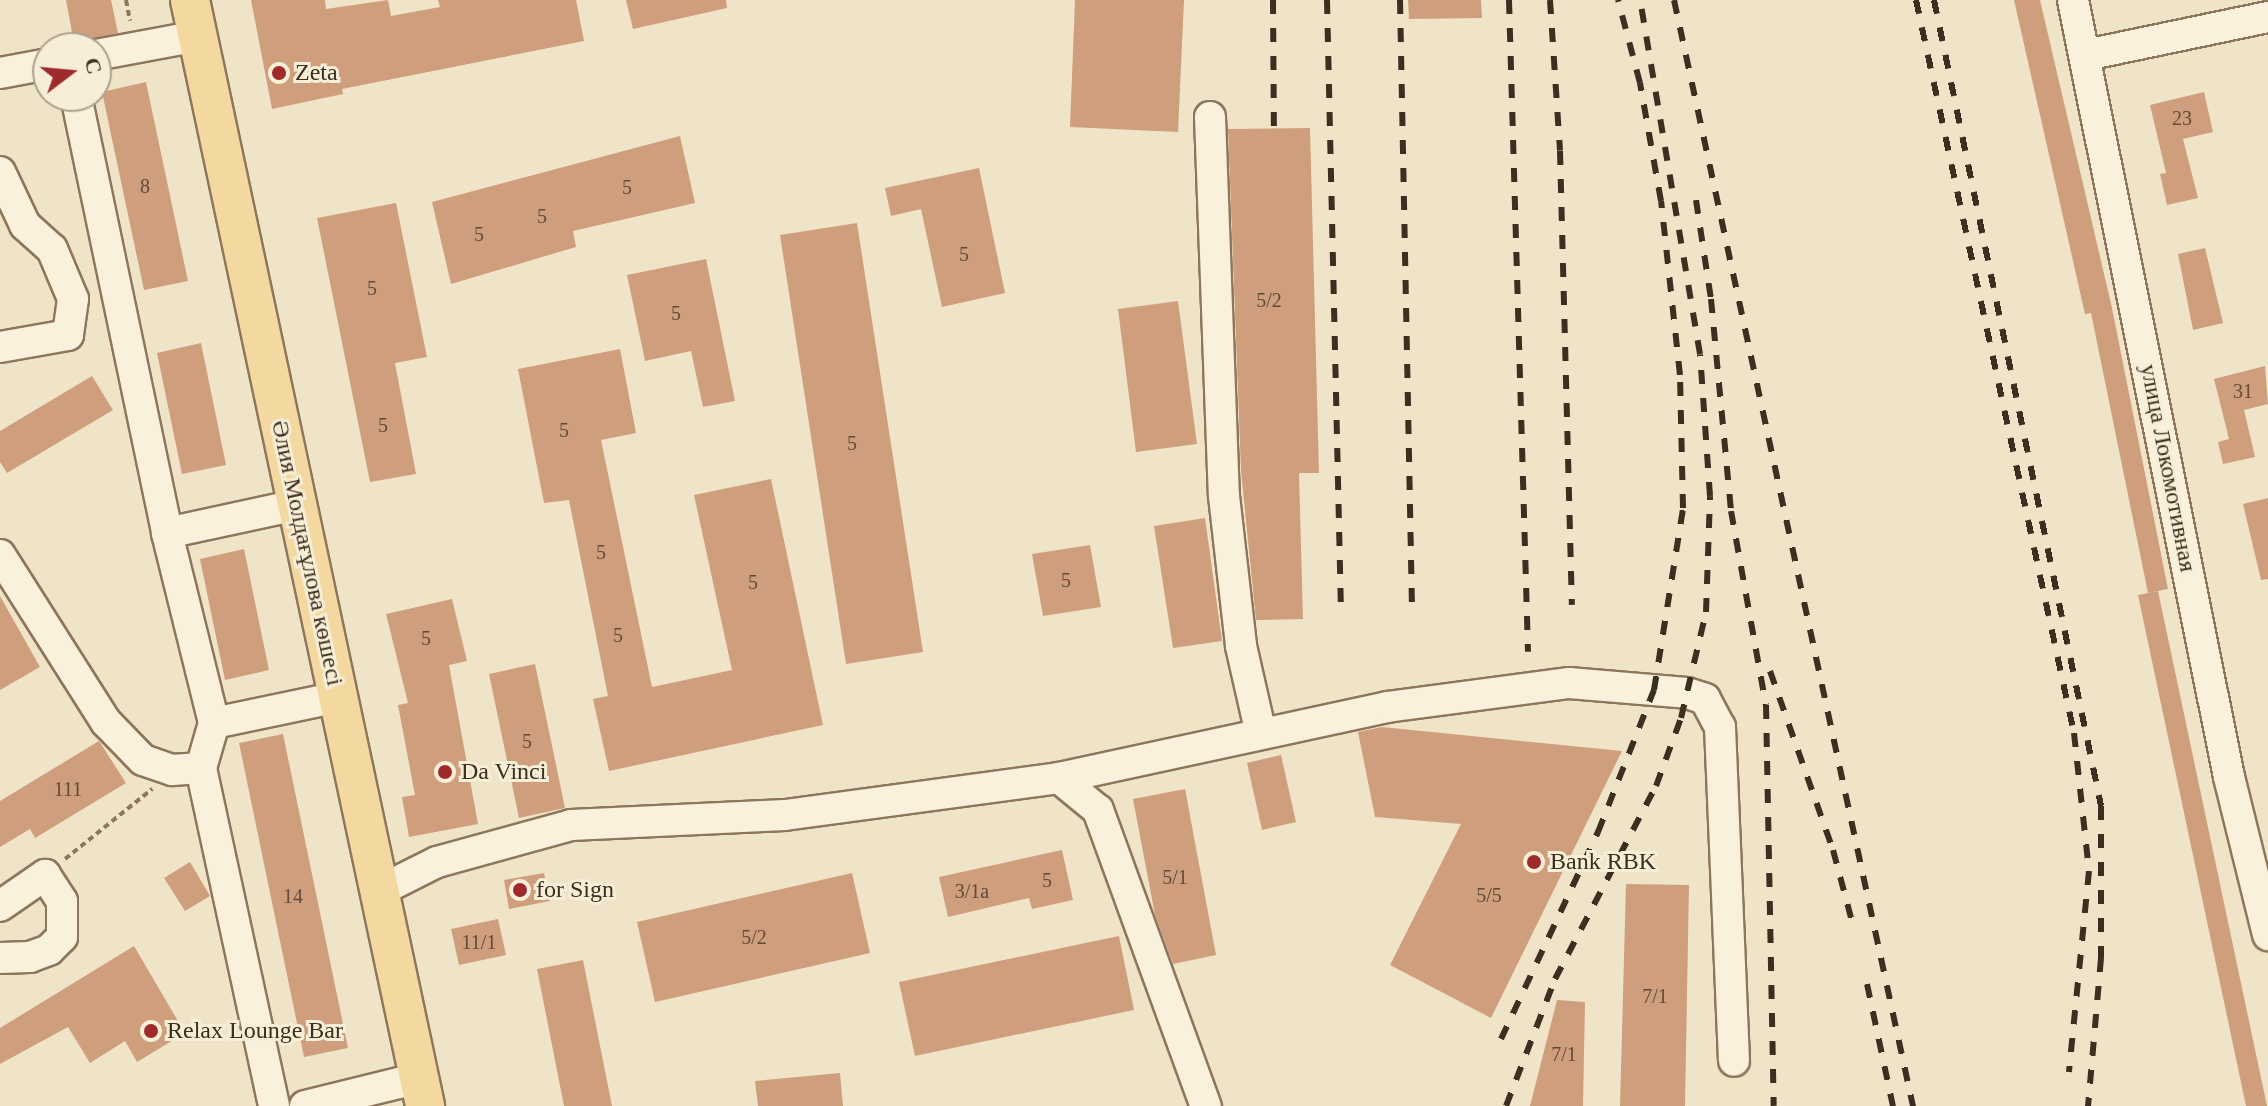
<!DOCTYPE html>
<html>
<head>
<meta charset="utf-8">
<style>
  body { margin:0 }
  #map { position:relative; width:2268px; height:1106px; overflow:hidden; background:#f0e4c8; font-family:Georgia,serif }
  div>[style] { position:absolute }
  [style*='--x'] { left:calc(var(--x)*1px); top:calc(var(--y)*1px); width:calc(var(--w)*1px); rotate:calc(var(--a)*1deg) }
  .building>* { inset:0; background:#cf9f7d }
  .path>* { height:4px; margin-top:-2px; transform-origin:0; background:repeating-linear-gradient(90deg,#8d765c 0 6px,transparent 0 10px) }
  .roads { filter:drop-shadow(2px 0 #8d765c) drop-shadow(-2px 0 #8d765c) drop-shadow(0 2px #8d765c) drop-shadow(0 -2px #8d765c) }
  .minor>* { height:30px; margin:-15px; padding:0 15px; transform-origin:15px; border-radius:15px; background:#faf1dc }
  .major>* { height:38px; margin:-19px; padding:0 19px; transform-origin:19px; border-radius:19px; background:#f3d9a0 }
  .rail>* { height:6px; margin-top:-3px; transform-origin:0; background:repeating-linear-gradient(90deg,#3d2e20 0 14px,transparent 0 28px) }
  .dots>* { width:22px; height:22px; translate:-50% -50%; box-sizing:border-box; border:4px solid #f7eed8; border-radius:50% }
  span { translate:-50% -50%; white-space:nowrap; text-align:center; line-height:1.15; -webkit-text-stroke:6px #f7eed8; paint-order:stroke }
  .number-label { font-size:20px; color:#624a37 }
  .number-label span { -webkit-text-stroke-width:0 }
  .poi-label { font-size:24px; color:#3d2e20 }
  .left { translate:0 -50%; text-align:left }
  .street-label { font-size:24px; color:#3d2e20 }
  .north { position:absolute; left:32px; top:32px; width:80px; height:80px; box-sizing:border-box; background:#f7eed8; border:2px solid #ada18e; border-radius:50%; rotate:74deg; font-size:22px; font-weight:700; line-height:32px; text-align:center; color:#3d2e20 }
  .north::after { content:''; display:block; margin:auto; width:28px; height:36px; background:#9e2a2b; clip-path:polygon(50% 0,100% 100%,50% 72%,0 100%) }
</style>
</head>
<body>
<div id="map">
  <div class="building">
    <i style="clip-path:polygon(66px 0,111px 0,118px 33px,74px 43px)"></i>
    <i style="clip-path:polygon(251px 0,325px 0,326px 9px,388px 0,391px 16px,440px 7px,438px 0,576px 0,584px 41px,342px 89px,343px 94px,272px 109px)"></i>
    <i style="clip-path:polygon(626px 0,726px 0,727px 8px,633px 29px)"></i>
    <i style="clip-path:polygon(1075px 0,1184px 0,1178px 132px,1070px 127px)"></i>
    <i style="clip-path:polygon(1408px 0,1481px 0,1482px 18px,1409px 19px)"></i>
    <i style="clip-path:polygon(2014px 0,2040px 0,2112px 308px,2168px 589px,2148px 593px,2091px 313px,2085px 314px)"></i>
    <i style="clip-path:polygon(146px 82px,188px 281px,144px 290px,102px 92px)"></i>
    <i style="clip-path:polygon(2204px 92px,2213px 132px,2183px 139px,2198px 198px,2167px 205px,2160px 174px,2166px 173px,2150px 105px)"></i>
    <i style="clip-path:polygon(1310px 128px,1319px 473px,1299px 473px,1303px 619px,1256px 620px,1241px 471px,1228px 129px)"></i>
    <i style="clip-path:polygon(680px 136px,695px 203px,573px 231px,576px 247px,451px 284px,432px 202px)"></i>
    <i style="clip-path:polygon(979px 168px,1005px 293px,942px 307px,921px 209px,891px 216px,885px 188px)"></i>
    <i style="clip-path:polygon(396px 203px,427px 357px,395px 363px,416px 474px,370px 482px,317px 218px)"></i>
    <i style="clip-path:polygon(857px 223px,923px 652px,846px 664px,780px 235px)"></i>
    <i style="clip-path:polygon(2205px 248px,2223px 323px,2193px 330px,2178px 254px)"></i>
    <i style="clip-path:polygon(706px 259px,735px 401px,703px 407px,691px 351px,645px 361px,627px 275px)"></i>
    <i style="clip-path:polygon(1178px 301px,1197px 444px,1136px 452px,1118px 309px)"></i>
    <i style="clip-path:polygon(201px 343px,226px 465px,182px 474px,157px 353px)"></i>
    <i style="clip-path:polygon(620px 349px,636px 433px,601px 440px,652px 687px,732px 670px,694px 495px,771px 479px,823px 725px,609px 771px,593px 699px,608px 696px,569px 500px,544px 503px,518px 369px)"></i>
    <i style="clip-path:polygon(2265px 366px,2268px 404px,2244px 410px,2255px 457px,2223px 464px,2218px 442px,2229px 439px,2214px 379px)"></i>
    <i style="clip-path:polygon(92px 376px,113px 410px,7px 473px,0 462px,0 431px)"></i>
    <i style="clip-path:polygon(2268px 498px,2268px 579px,2261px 580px,2243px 504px)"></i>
    <i style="clip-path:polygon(1205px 518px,1222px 641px,1173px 648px,1154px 526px)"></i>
    <i style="clip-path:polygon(1090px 545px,1101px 607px,1043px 616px,1032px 554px)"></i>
    <i style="clip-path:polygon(244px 549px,269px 670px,225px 680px,200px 559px)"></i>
    <i style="clip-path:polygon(2158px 591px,2267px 1106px,2246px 1106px,2138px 595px)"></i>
    <i style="clip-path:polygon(0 596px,40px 667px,0 690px)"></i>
    <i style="clip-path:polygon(452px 599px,467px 661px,449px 665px,478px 824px,409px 837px,402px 797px,415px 795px,398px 705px,408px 703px,386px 614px)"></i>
    <i style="clip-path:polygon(535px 664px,565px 808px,519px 818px,489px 674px)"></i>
    <i style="clip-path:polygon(1382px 727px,1622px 751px,1491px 1018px,1390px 965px,1461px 824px,1375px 817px,1358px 732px)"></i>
    <i style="clip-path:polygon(283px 734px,348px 1048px,304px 1057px,239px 743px)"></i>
    <i style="clip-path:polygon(99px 741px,126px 783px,35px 838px,30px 829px,0 847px,0 801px)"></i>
    <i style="clip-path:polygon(1281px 755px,1296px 822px,1262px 830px,1247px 763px)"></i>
    <i style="clip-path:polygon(1185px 789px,1216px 955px,1173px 964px,1155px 915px,1133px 799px)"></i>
    <i style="clip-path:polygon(1062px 850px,1073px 900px,1032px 909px,1029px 898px,948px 917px,939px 877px)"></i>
    <i style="clip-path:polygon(190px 862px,210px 896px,185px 911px,164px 878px)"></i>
    <i style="clip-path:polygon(544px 873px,550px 901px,509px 909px,504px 880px)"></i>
    <i style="clip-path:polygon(852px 873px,870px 953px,655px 1002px,637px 922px)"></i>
    <i style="clip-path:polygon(1626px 884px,1689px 885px,1685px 1106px,1620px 1106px)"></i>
    <i style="clip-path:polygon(498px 919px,506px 955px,459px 965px,451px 929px)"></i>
    <i style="clip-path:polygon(1119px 936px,1134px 1010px,915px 1056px,899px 982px)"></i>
    <i style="clip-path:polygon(134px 946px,185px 1033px,137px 1062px,125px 1041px,90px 1063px,68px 1027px,0 1064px,0 1028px)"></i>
    <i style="clip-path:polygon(583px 960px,612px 1106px,564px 1106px,537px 969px)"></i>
    <i style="clip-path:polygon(1557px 1000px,1585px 1002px,1583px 1106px,1530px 1106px)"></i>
    <i style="clip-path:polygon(840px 1073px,843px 1106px,758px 1106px,755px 1081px)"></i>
  </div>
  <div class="path">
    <i style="--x:126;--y:0;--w:21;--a:79"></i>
    <i style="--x:65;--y:859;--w:112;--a:-38.8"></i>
  </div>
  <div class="roads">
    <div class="minor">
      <i style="--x:2073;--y:0;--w:793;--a:78.65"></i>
      <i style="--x:2229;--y:777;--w:163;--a:76.1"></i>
      <i style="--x:96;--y:55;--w:105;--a:-10.5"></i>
      <i style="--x:2086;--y:55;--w:186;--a:-11.8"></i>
      <i style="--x:0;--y:73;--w:49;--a:-10.6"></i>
      <i style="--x:76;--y:96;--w:446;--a:78.2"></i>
      <i style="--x:167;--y:533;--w:133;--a:-12.2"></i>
      <i style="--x:1210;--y:117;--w:379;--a:87.9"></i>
      <i style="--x:1224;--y:496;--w:151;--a:83.5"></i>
      <i style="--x:1241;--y:646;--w:90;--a:77.2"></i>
      <i style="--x:0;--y:172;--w:59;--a:64.7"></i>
      <i style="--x:25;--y:225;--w:36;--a:42"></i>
      <i style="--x:52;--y:249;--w:54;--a:67.2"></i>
      <i style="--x:73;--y:299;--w:36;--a:98"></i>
      <i style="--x:68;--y:335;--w:69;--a:170"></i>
      <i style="--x:167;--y:533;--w:196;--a:76.1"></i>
      <i style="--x:214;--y:723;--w:127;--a:-11.8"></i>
      <i style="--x:0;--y:555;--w:198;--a:57.6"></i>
      <i style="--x:106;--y:722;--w:53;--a:45.8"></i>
      <i style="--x:143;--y:760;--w:31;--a:19"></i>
      <i style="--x:172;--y:770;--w:29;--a:-4"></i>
      <i style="--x:214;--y:723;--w:47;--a:106.1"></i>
      <i style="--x:201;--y:768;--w:346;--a:77.8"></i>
      <i style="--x:1059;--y:778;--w:50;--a:39.4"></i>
      <i style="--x:1098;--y:810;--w:315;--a:70"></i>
      <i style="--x:379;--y:891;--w:65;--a:-26.6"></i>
      <i style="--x:437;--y:862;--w:139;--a:-15.4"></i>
      <i style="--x:571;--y:825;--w:214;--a:-2.7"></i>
      <i style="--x:785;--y:815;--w:276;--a:-7.7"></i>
      <i style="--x:1059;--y:778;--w:336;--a:-12.2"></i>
      <i style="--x:1387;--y:707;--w:184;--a:-7.5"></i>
      <i style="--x:1569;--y:683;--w:118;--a:4.8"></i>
      <i style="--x:1687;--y:693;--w:19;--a:18"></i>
      <i style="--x:1705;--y:699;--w:32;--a:62"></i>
      <i style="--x:1720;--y:727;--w:334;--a:87.6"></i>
      <i style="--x:0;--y:906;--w:55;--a:-34.6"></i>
      <i style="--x:45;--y:875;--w:31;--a:57"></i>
      <i style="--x:62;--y:901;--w:36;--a:90"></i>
      <i style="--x:62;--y:937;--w:18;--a:135"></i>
      <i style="--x:49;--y:950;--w:20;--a:160"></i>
      <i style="--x:30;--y:957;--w:30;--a:178"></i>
      <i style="--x:305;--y:1106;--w:117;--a:-13.8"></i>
    </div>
    <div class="major">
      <i style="--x:190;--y:0;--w:1131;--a:78"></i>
    </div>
  </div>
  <div class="rail">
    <i style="--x:1273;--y:0;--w:128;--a:89.6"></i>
    <i style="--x:1327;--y:0;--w:614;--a:88.69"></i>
    <i style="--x:1400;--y:0;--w:610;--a:88.87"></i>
    <i style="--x:1509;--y:0;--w:652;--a:88.33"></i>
    <i style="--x:1550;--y:0;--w:151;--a:86.2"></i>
    <i style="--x:1560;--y:151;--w:454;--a:88.5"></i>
    <i style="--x:1674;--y:0;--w:1132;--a:77.81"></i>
    <i style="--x:1916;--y:0;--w:750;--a:77.84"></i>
    <i style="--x:2074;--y:733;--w:139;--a:83.8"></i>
    <i style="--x:2089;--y:871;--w:202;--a:95.7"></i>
    <i style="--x:1934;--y:0;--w:823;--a:78.29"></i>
    <i style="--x:2101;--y:806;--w:152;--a:90"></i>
    <i style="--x:2101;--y:958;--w:149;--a:95"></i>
    <i style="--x:1696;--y:200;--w:100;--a:81.4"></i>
    <i style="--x:1711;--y:299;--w:213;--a:84.6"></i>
    <i style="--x:1731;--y:511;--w:197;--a:79.8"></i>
    <i style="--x:1766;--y:705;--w:401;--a:88.9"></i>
    <i style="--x:1770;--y:671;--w:190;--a:70.6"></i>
    <i style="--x:1833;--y:850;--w:82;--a:75.1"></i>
    <i style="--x:1867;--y:984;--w:125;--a:78"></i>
    <i style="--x:1501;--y:1039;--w:229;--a:-64.9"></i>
    <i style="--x:1598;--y:832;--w:153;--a:-68.5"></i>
    <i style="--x:1654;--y:690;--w:184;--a:-80.9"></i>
    <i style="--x:1683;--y:508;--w:133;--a:-91.3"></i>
    <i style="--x:1680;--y:375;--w:175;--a:-96.2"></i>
    <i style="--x:1661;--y:201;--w:120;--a:-100.1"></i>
    <i style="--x:1640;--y:83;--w:86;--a:-104.8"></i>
    <i style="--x:1506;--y:1106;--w:136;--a:-68.9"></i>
    <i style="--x:1555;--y:979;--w:218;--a:-62.4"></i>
    <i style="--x:1656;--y:786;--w:72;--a:-69.8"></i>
    <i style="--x:1681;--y:718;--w:109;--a:-76.7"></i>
    <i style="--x:1706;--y:612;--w:116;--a:-88"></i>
    <i style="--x:1710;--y:496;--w:142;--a:-94"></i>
    <i style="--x:1700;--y:354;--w:359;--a:-99.6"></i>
  </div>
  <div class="dots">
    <i style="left:279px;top:73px;background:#9e2a2b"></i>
    <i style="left:445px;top:772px;background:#9e2a2b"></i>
    <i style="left:1534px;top:862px;background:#9e2a2b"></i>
    <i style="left:520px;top:890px;background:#9e2a2b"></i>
    <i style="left:151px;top:1031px;background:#9e2a2b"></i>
  </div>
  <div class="number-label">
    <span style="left:2182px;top:118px">23</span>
    <span style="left:145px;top:186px">8</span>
    <span style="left:627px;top:187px">5</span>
    <span style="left:542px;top:216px">5</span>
    <span style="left:479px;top:234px">5</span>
    <span style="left:964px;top:254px">5</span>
    <span style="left:372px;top:288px">5</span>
    <span style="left:1269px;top:300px">5/2</span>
    <span style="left:676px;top:313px">5</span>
    <span style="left:2243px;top:391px">31</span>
    <span style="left:383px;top:425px">5</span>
    <span style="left:564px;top:430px">5</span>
    <span style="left:852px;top:443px">5</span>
    <span style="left:601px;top:552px">5</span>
    <span style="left:1066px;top:580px">5</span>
    <span style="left:753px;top:582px">5</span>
    <span style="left:618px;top:635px">5</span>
    <span style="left:426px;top:638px">5</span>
    <span style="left:527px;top:741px">5</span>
    <span style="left:68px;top:789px">111</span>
    <span style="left:1175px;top:877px">5/1</span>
    <span style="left:1047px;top:880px">5</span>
    <span style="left:972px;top:891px">3/1а</span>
    <span style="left:1489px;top:895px">5/5</span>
    <span style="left:293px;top:896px">14</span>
    <span style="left:754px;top:937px">5/2</span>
    <span style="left:479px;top:942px">11/1</span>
    <span style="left:1655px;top:996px">7/1</span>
    <span style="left:1564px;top:1054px">7/1</span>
  </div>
  <div class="poi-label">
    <span class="left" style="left:295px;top:73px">Zeta</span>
    <span class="left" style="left:461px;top:772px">Da Vinci</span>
    <span class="left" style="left:1550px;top:862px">Bank RBK</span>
    <span class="left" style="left:536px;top:890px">for Sign</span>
    <span class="left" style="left:167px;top:1031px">Relax Lounge Bar</span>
  </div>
  <div class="street-label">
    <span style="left:2168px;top:468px;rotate:79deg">улица Локомотивная</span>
    <span style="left:307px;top:553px;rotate:78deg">Әлия Молдағұлова көшесі</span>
  </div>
  <div class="north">С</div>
</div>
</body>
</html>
